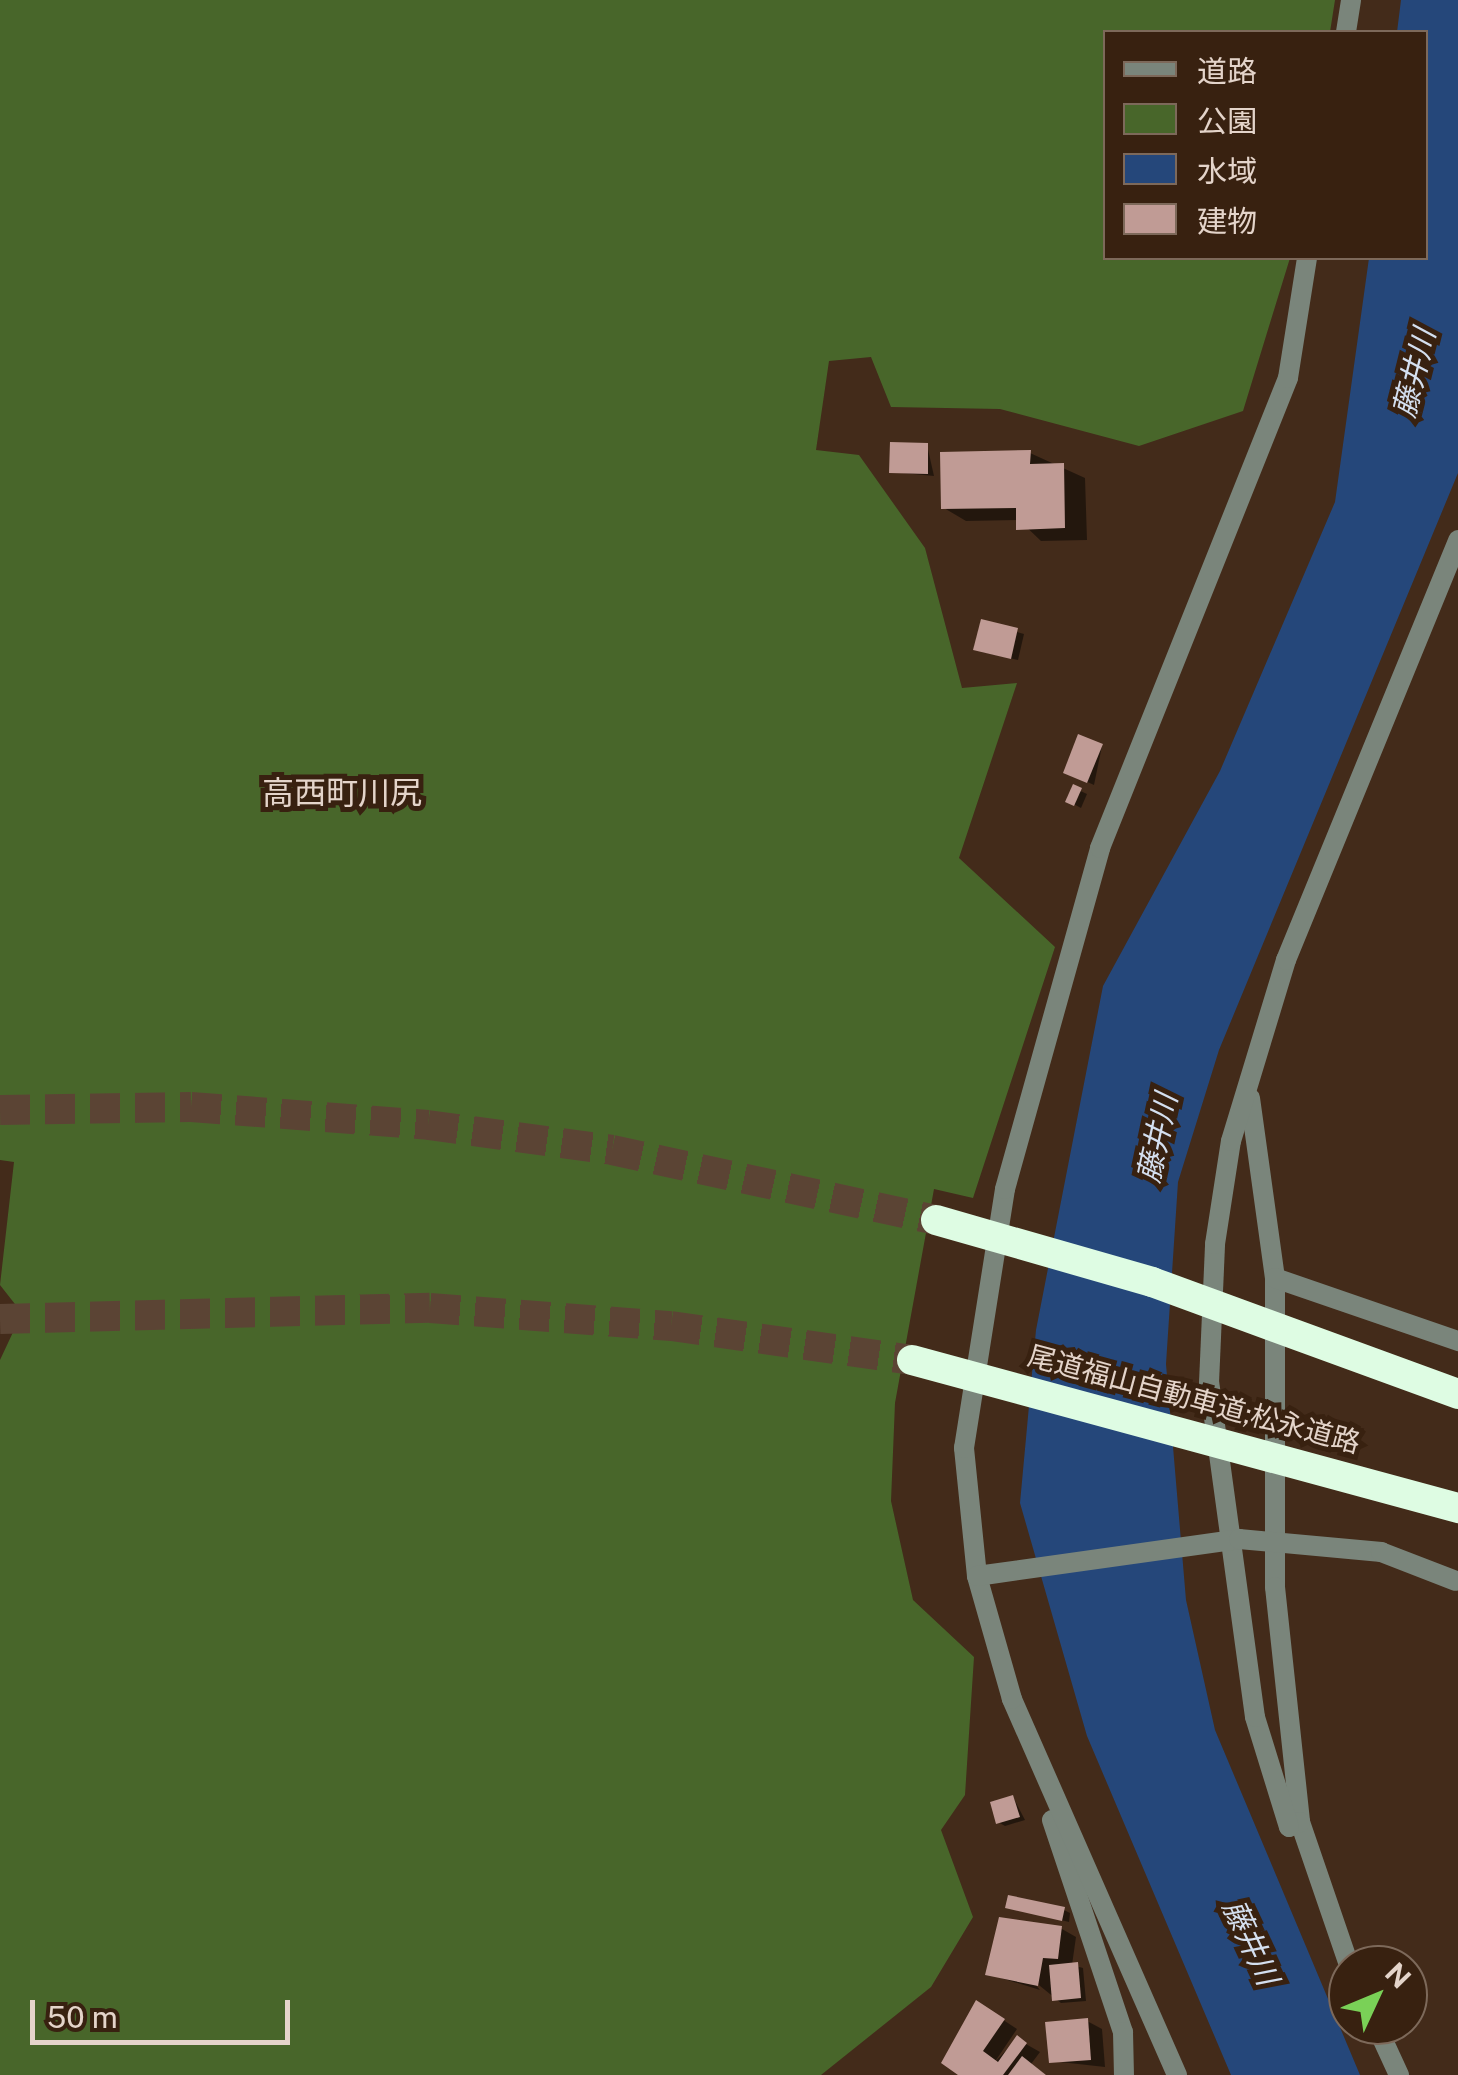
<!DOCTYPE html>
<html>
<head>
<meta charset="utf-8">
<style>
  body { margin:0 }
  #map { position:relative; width:1458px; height:2075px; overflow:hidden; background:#432b1a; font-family:"Public Sans","Noto Sans JP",sans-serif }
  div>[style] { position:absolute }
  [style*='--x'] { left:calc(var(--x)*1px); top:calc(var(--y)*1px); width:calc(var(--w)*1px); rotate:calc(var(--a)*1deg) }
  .green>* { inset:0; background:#48662a }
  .water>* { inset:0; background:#25477a }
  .shadow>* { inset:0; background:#0007 }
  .building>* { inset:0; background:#c09b95 }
  .motorway-tunnel>* { height:30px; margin-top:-15px; transform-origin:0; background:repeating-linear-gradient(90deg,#5b4434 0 30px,transparent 0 45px) }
  .minor>* { height:20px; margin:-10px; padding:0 10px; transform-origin:10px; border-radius:10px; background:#7a857b }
  .tertiary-bridge>* { height:20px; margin:-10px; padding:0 10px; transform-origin:10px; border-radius:10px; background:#7a857b }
  .motorway-bridge>* { height:30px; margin:-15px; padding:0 15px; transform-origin:15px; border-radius:15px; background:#defce3 }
  span { translate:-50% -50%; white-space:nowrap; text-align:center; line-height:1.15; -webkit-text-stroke:10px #382110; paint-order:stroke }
  .street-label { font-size:28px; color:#e4d4ca }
  .water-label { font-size:30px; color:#d4dfef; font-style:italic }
  .quarter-label { font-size:32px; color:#e4d4ca }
  .legend { position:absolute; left:1103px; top:30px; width:325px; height:230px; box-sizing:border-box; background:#382110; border:2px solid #7d695a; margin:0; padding:12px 18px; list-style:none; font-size:30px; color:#e4d4ca }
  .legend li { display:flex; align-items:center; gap:20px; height:50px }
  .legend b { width:50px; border:2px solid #7d695a }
  .north { position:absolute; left:1328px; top:1945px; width:100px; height:100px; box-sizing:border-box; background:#382110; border:2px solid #7d695a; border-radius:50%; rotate:46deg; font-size:28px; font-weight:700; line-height:40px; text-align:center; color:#e4d4ca }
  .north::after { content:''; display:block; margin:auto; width:35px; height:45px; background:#7ad157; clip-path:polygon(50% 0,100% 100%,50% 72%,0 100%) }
  .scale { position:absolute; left:30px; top:2000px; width:260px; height:45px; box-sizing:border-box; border:5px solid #e4d4ca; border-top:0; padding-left:12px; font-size:30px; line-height:35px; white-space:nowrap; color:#e4d4ca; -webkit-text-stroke:8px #382110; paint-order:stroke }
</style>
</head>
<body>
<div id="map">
  <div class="green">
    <i style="clip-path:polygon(0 0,1335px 0,1330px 32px,1106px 32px,1106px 258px,1290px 258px,1243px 411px,1139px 446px,1000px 409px,891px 407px,871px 357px,829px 361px,816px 450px,859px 455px,925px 548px,962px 688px,1017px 683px,959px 858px,1055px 947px,973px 1198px,934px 1189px,895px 1403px,891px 1501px,913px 1600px,974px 1657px,965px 1795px,941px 1830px,973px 1917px,931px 1987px,821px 2075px,0 2075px,0 1360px,22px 1313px,0 1285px,14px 1162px,0 1160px)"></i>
  </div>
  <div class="water">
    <i style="clip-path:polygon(1401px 0,1458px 0,1458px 473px,1219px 1050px,1178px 1182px,1166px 1364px,1186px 1600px,1215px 1730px,1360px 2075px,1231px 2075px,1087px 1736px,1020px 1503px,1036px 1330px,1103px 986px,1220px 771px,1335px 502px,1369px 258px,1426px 258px,1426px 32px,1397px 32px)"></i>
  </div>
  <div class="shadow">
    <i style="clip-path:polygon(927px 445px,934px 476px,892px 472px)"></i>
    <i style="clip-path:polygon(1030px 453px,1085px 478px,1087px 540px,1041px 541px,1019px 520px,966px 521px,944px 508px)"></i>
    <i style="clip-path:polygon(983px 622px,1024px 634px,1018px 660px,982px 652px)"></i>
    <i style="clip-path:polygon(1102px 746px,1094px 785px,1072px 775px)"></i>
    <i style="clip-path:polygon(1074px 788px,1087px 794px,1081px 808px,1068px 801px)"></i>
    <i style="clip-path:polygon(1013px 1797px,1025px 1820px,1005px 1826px,998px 1822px)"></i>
    <i style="clip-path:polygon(1008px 1907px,1064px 1910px,1070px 1913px,1069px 1922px)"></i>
    <i style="clip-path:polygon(1062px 1929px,1076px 1937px,1072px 1965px,1083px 1968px,1086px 2001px,1061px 2003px,1029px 1977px,1040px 1990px,988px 1974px)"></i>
    <i style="clip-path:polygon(991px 2012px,1017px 2029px,994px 2063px,1017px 2039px,1040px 2052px,1031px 2064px,1046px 2075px,962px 2075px)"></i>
    <i style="clip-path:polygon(1087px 2021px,1102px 2029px,1105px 2067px,1051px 2061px)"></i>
  </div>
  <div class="building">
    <i style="clip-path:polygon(890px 442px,928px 443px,928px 474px,889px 473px)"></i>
    <i style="clip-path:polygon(1031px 450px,1030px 464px,1064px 463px,1065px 528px,1016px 530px,1016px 508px,941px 509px,940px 452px)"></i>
    <i style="clip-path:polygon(981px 619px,1018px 628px,1011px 659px,973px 650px)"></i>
    <i style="clip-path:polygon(1078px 734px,1103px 744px,1087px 783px,1063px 773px)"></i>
    <i style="clip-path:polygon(1073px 784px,1082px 788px,1074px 806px,1065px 802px)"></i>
    <i style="clip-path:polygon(1013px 1795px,1020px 1817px,996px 1824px,990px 1802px)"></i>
    <i style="clip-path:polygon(1008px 1895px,1065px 1907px,1062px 1921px,1005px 1908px)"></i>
    <i style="clip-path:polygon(999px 1917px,1062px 1926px,1058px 1959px,1043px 1958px,1038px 1986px,985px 1975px)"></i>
    <i style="clip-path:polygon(1078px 1962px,1081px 1998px,1052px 2001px,1049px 1965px)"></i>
    <i style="clip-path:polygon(976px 2000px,1005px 2019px,983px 2051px,998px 2062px,1017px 2035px,1027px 2043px,1003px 2075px,958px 2075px,941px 2063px)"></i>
    <i style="clip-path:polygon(1088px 2018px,1091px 2060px,1049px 2063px,1045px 2022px)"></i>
    <i style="clip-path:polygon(1022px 2056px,1046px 2075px,1008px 2075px)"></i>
  </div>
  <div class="motorway-tunnel">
    <i style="--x:0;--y:1110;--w:191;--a:-0.9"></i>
    <i style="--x:191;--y:1107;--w:238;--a:4.3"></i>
    <i style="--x:428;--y:1125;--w:186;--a:7.7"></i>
    <i style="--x:612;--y:1150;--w:331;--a:12.2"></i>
    <i style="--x:0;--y:1319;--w:430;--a:-1.5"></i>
    <i style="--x:430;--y:1308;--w:242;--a:4.3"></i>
    <i style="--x:671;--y:1326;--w:243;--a:8"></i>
  </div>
  <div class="minor">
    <i style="--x:1346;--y:32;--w:32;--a:-81"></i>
    <i style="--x:1250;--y:1098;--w:182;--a:82.1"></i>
    <i style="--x:1275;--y:1278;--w:309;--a:90"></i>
    <i style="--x:1275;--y:1587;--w:236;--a:83.9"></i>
    <i style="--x:1300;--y:1822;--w:151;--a:71.1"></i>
    <i style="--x:1275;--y:1278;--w:194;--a:19"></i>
    <i style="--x:1052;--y:1820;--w:224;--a:71.5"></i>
    <i style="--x:1123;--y:2032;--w:43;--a:88.7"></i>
    <i style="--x:1300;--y:1822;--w:12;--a:156"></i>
    <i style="--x:1289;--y:1827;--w:115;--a:-107.2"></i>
    <i style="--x:1255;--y:1717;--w:337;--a:-97.8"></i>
    <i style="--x:1209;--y:1383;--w:139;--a:-87.5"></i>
    <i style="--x:1215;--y:1244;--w:104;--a:-81.2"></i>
    <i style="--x:1231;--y:1141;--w:189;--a:-73.1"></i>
    <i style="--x:1286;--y:960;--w:454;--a:-67.7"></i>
    <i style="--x:1376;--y:2025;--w:55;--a:65.3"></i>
    <i style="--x:1177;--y:2075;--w:411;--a:-113.7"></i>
    <i style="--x:1012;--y:1699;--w:128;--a:-105.9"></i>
    <i style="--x:977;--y:1576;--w:129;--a:-95.8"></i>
    <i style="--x:964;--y:1448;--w:262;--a:-81"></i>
    <i style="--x:1005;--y:1189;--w:354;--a:-74.4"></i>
    <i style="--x:1100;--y:848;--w:506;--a:-68.2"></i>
    <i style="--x:1288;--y:378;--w:121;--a:-81"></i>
  </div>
  <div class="tertiary-bridge">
    <i style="--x:977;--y:1576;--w:265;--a:-8"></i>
    <i style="--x:1239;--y:1539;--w:143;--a:5.2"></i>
    <i style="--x:1381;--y:1552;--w:80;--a:21.1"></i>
  </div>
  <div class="motorway-bridge">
    <i style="--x:936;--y:1220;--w:225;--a:16"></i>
    <i style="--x:1152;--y:1282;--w:326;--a:20.1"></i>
    <i style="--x:912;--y:1360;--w:566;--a:15.17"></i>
  </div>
  <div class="street-label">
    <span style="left:1194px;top:1399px;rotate:15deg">尾道福山自動車道;松永道路</span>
  </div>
  <div class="water-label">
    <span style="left:1414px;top:373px;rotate:-76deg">藤井川</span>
    <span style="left:1157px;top:1138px;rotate:-78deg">藤井川</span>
    <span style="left:1251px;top:1942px;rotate:65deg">藤井川</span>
  </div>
  <div class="quarter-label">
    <span style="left:342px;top:793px">高西町川尻</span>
  </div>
  <ul class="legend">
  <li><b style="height:12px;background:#7a857b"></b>道路</li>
  <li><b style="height:28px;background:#48662a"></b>公園</li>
  <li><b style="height:28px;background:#25477a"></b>水域</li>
  <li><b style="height:28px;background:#c09b95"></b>建物</li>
  </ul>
  <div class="north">N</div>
  <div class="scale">50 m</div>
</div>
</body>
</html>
